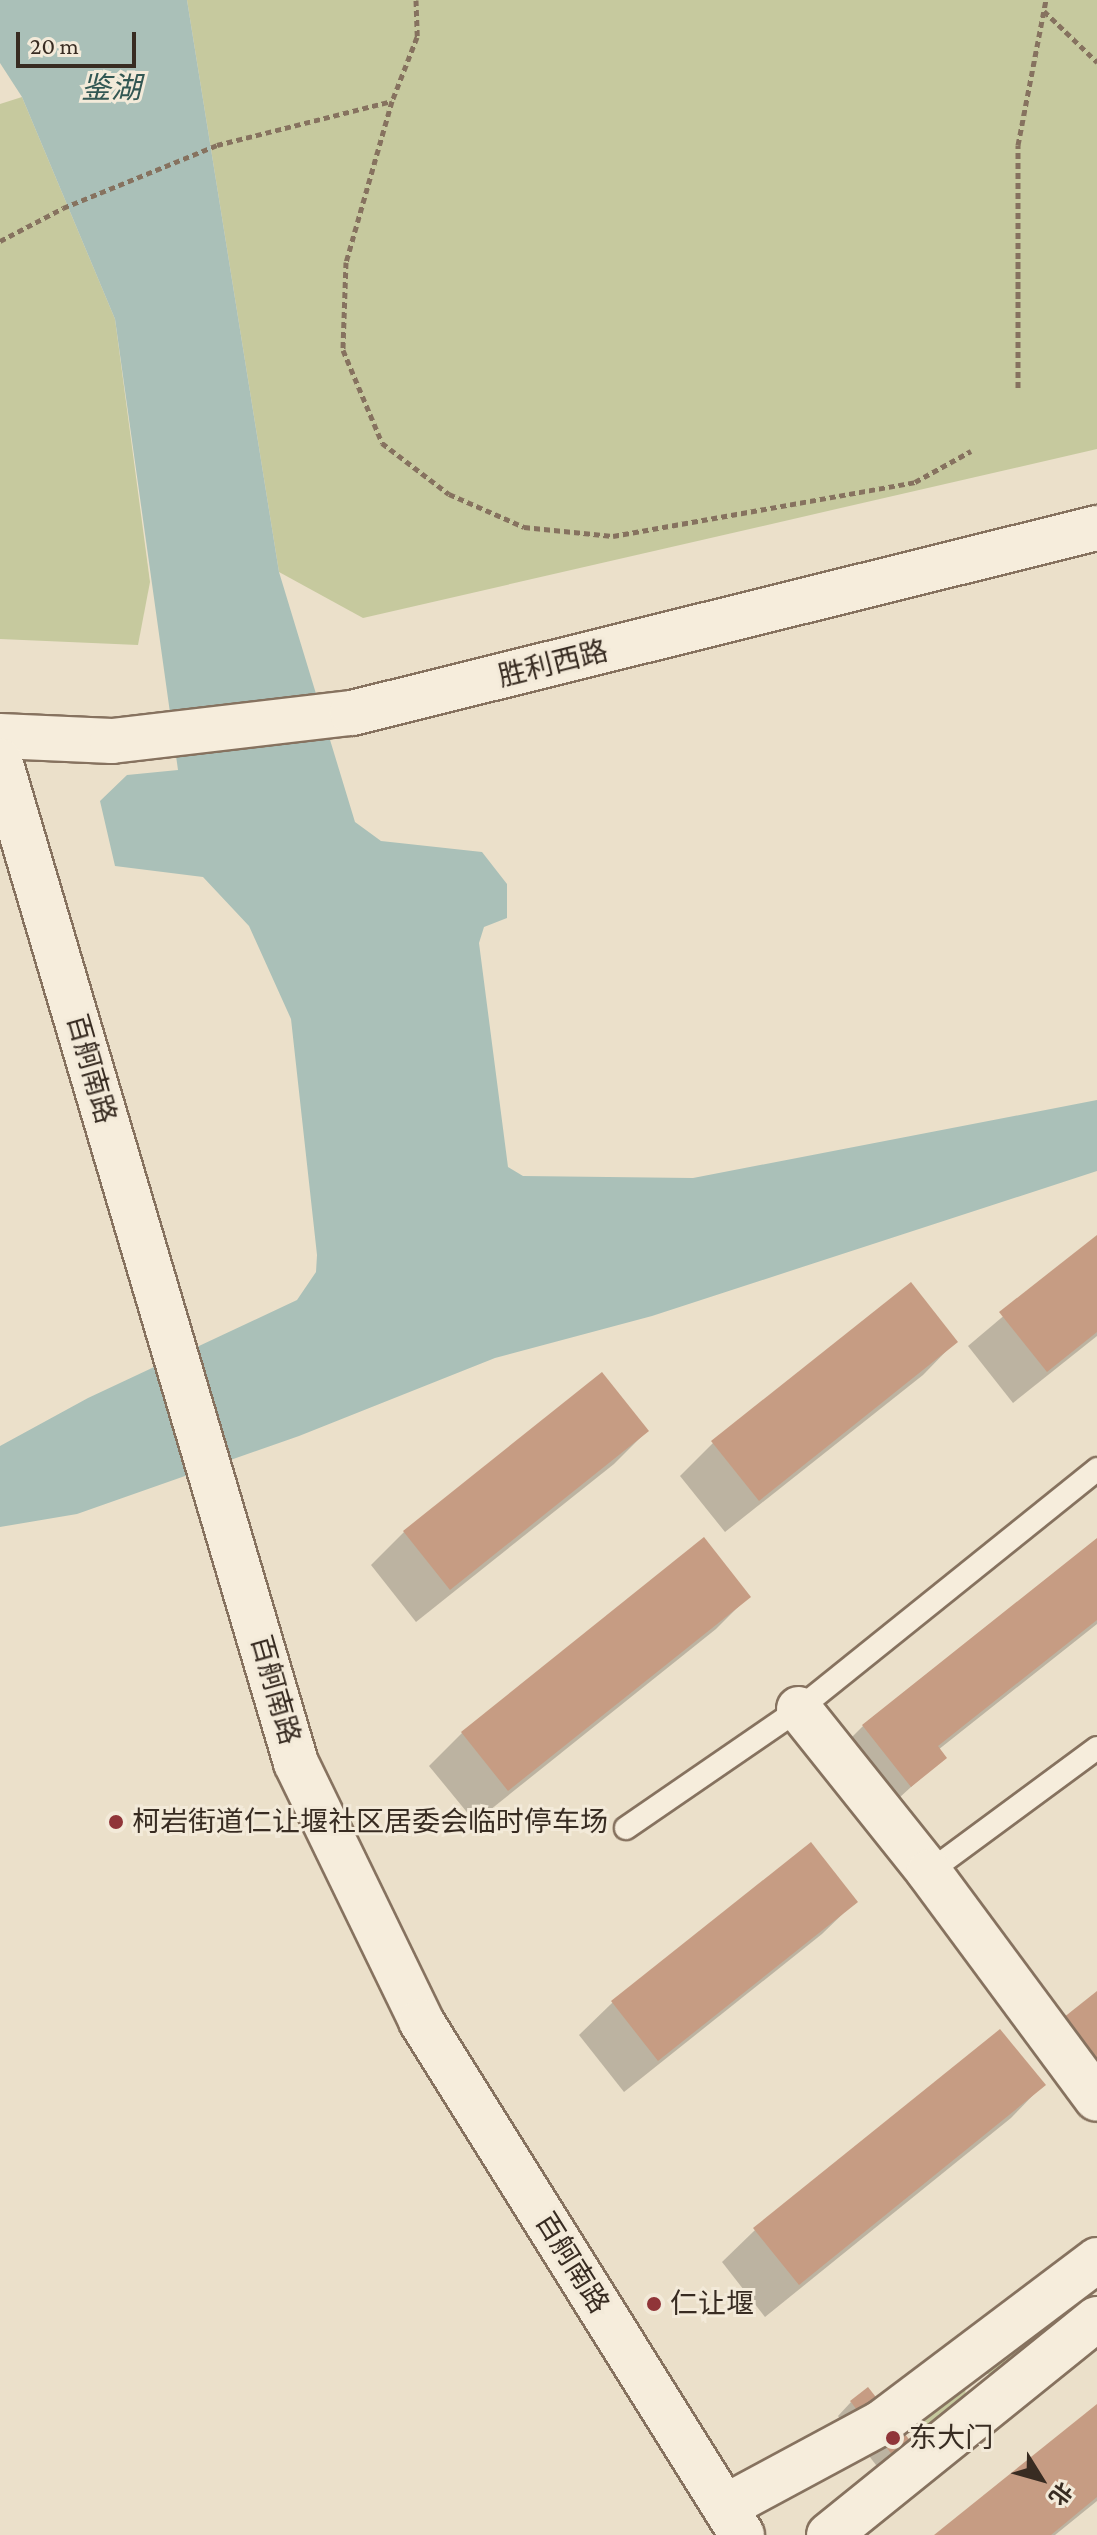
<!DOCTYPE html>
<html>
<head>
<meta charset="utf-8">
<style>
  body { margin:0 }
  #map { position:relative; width:1097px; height:2535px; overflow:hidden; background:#ebe0ca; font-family:"Crimson Pro","Noto Sans SC",serif }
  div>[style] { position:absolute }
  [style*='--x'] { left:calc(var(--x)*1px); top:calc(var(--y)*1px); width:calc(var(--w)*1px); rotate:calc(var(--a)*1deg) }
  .green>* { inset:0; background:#c6c99e }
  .water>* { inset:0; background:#aac0b8 }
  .shadow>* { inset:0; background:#0003 }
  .building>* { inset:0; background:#c69c83 }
  .path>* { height:5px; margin-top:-2.5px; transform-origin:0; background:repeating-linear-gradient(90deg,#86725f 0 6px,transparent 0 10px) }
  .roads { filter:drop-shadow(2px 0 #86725f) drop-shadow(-2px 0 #86725f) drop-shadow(0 2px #86725f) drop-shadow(0 -2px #86725f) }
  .service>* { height:22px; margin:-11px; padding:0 11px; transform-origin:11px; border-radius:11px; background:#f6eddc }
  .minor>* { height:44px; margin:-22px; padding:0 22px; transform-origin:22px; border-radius:22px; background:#f6eddc }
  .tertiary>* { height:44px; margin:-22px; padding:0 22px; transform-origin:22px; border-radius:22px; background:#f6eddc }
  .dots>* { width:22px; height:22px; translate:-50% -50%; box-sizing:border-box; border:4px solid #f3ead9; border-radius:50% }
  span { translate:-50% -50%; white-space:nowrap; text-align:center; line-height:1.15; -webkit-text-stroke:6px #f3ead9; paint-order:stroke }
  .street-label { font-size:28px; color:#382c22 }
  .poi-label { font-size:28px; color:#382c22 }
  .left { translate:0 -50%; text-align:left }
  .water-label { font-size:30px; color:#325753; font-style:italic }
  .north { position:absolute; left:1001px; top:2439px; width:80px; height:80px; -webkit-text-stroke:6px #f3ead9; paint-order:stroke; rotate:127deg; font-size:22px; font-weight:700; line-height:32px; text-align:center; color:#382c22 }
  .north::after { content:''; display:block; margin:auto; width:28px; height:36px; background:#382c22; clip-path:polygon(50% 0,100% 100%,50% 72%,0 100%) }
  .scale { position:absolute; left:16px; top:32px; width:120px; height:36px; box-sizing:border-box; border:4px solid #382c22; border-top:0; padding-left:10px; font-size:24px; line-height:28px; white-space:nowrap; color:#382c22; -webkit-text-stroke:6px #f3ead9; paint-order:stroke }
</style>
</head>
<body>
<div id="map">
  <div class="green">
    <i style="clip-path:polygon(187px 0,1097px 0,1097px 449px,363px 618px,279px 572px)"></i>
    <i style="clip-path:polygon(22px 97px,115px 319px,150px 582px,138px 645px,0 639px,0 104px)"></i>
    <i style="clip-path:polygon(1074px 2303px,1072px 2319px,1000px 2374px,984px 2374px,984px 2358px)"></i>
    <i style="clip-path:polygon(951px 2386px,965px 2389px,967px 2402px,926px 2435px,915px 2434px,915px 2418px)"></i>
  </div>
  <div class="water">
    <i style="clip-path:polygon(0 0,187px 0,279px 572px,355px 822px,381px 841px,482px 852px,507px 884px,507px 918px,484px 927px,479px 943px,508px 1167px,523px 1176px,693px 1178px,1097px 1100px,1097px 1171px,652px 1316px,495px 1358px,299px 1436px,77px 1514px,0 1527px,0 1446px,88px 1398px,297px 1300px,316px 1272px,317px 1255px,291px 1019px,249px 926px,203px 877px,115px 866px,100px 801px,127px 775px,178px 770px,115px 319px,22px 97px,0 63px)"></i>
  </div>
  <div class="shadow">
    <i style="clip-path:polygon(1097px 1237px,1097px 1336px,1013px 1403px,968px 1346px)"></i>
    <i style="clip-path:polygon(955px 1342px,923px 1375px,725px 1532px,680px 1476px,713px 1443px)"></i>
    <i style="clip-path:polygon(647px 1431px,614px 1464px,416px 1622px,371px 1565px,404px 1532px)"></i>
    <i style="clip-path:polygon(704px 1540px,748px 1597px,716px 1629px,475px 1822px,429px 1766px,462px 1733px)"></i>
    <i style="clip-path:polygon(1097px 1540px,1097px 1624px,938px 1750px,944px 1757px,877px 1818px,830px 1759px,863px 1726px)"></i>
    <i style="clip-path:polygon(810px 1845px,855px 1902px,822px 1934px,624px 2092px,579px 2035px,612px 2003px)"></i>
    <i style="clip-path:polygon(1097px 1994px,1097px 2107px,1084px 2118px,1032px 2052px)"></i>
    <i style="clip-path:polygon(1043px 2085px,1011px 2118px,765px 2317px,722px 2262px,755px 2230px)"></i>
    <i style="clip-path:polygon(851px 2402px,934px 2475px,904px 2501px,838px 2416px)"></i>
    <i style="clip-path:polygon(1097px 2406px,1097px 2501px,1055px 2535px,937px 2535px)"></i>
  </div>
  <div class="building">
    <i style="clip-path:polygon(1097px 1235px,1097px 1332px,1047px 1372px,999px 1312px)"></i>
    <i style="clip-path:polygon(911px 1282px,958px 1342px,759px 1501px,711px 1441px)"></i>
    <i style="clip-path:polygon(602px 1372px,649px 1431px,450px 1590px,403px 1531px)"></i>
    <i style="clip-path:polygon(704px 1537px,751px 1597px,508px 1791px,461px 1732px)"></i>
    <i style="clip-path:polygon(1097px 1538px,1097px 1620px,938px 1746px,947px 1758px,911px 1787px,862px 1725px)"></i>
    <i style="clip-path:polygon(811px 1842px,858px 1902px,658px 2061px,611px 2001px)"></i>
    <i style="clip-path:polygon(1097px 1991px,1097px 2061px,1063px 2018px)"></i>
    <i style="clip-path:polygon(1000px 2029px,1046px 2085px,799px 2285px,753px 2228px)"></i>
    <i style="clip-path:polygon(868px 2387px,937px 2475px,919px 2489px,850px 2401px)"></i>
    <i style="clip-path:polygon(1097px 2404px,1097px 2497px,1051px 2535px,934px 2535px)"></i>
  </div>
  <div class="path">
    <i style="--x:416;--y:0;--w:37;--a:88"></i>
    <i style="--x:417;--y:37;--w:69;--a:111.3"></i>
    <i style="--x:392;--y:101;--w:167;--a:105.9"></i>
    <i style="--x:346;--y:262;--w:88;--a:92"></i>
    <i style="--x:343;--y:350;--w:101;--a:67.2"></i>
    <i style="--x:382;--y:443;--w:84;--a:37.3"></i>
    <i style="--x:449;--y:494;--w:82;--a:23.7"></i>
    <i style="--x:524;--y:527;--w:89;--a:5.8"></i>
    <i style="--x:613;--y:536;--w:307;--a:-10.1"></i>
    <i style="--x:915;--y:482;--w:64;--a:-29"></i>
    <i style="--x:1044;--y:11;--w:74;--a:43.9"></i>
    <i style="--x:0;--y:241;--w:71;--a:-27.6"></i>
    <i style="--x:63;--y:208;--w:166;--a:-22.2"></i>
    <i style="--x:217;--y:145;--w:180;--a:-14.1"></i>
    <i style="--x:1018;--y:388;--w:243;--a:-90"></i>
    <i style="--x:1018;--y:145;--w:148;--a:-79.1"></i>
  </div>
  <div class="roads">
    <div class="service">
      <i style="--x:626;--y:1828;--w:210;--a:-34.5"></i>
      <i style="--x:799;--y:1709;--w:383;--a:-38.8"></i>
      <i style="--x:929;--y:1872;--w:209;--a:-36.4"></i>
    </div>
    <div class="minor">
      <i style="--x:799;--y:1709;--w:208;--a:51.4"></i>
      <i style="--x:929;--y:1872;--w:282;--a:53.5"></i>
      <i style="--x:725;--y:2507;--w:177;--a:-28.3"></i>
      <i style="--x:881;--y:2423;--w:271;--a:-37"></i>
      <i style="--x:829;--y:2535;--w:344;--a:-38.9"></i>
    </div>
    <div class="tertiary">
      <i style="--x:0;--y:736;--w:112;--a:2.6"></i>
      <i style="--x:112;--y:741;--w:242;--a:-6.7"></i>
      <i style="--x:352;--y:713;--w:768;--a:-13.95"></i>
      <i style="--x:0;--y:761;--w:1045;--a:73.54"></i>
      <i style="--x:296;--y:1763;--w:287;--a:64.1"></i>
      <i style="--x:421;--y:2021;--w:606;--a:58.01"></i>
    </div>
  </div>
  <div class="dots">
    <i style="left:116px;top:1822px;background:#903539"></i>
    <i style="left:654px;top:2304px;background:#903539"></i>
    <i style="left:893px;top:2438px;background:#903539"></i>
  </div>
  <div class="street-label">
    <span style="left:553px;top:664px;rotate:-14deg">胜利西路</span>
    <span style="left:91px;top:1069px;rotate:74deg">百舸南路</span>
    <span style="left:275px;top:1690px;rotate:74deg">百舸南路</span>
    <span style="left:572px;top:2263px;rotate:58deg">百舸南路</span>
  </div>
  <div class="poi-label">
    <span class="left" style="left:132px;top:1822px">柯岩街道仁让堰社区居委会临时停车场</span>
    <span class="left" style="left:670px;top:2304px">仁让堰</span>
    <span class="left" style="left:909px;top:2438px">东大门</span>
  </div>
  <div class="water-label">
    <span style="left:111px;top:88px">鉴湖</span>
  </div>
  <div class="north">北</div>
  <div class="scale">20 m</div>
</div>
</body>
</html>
